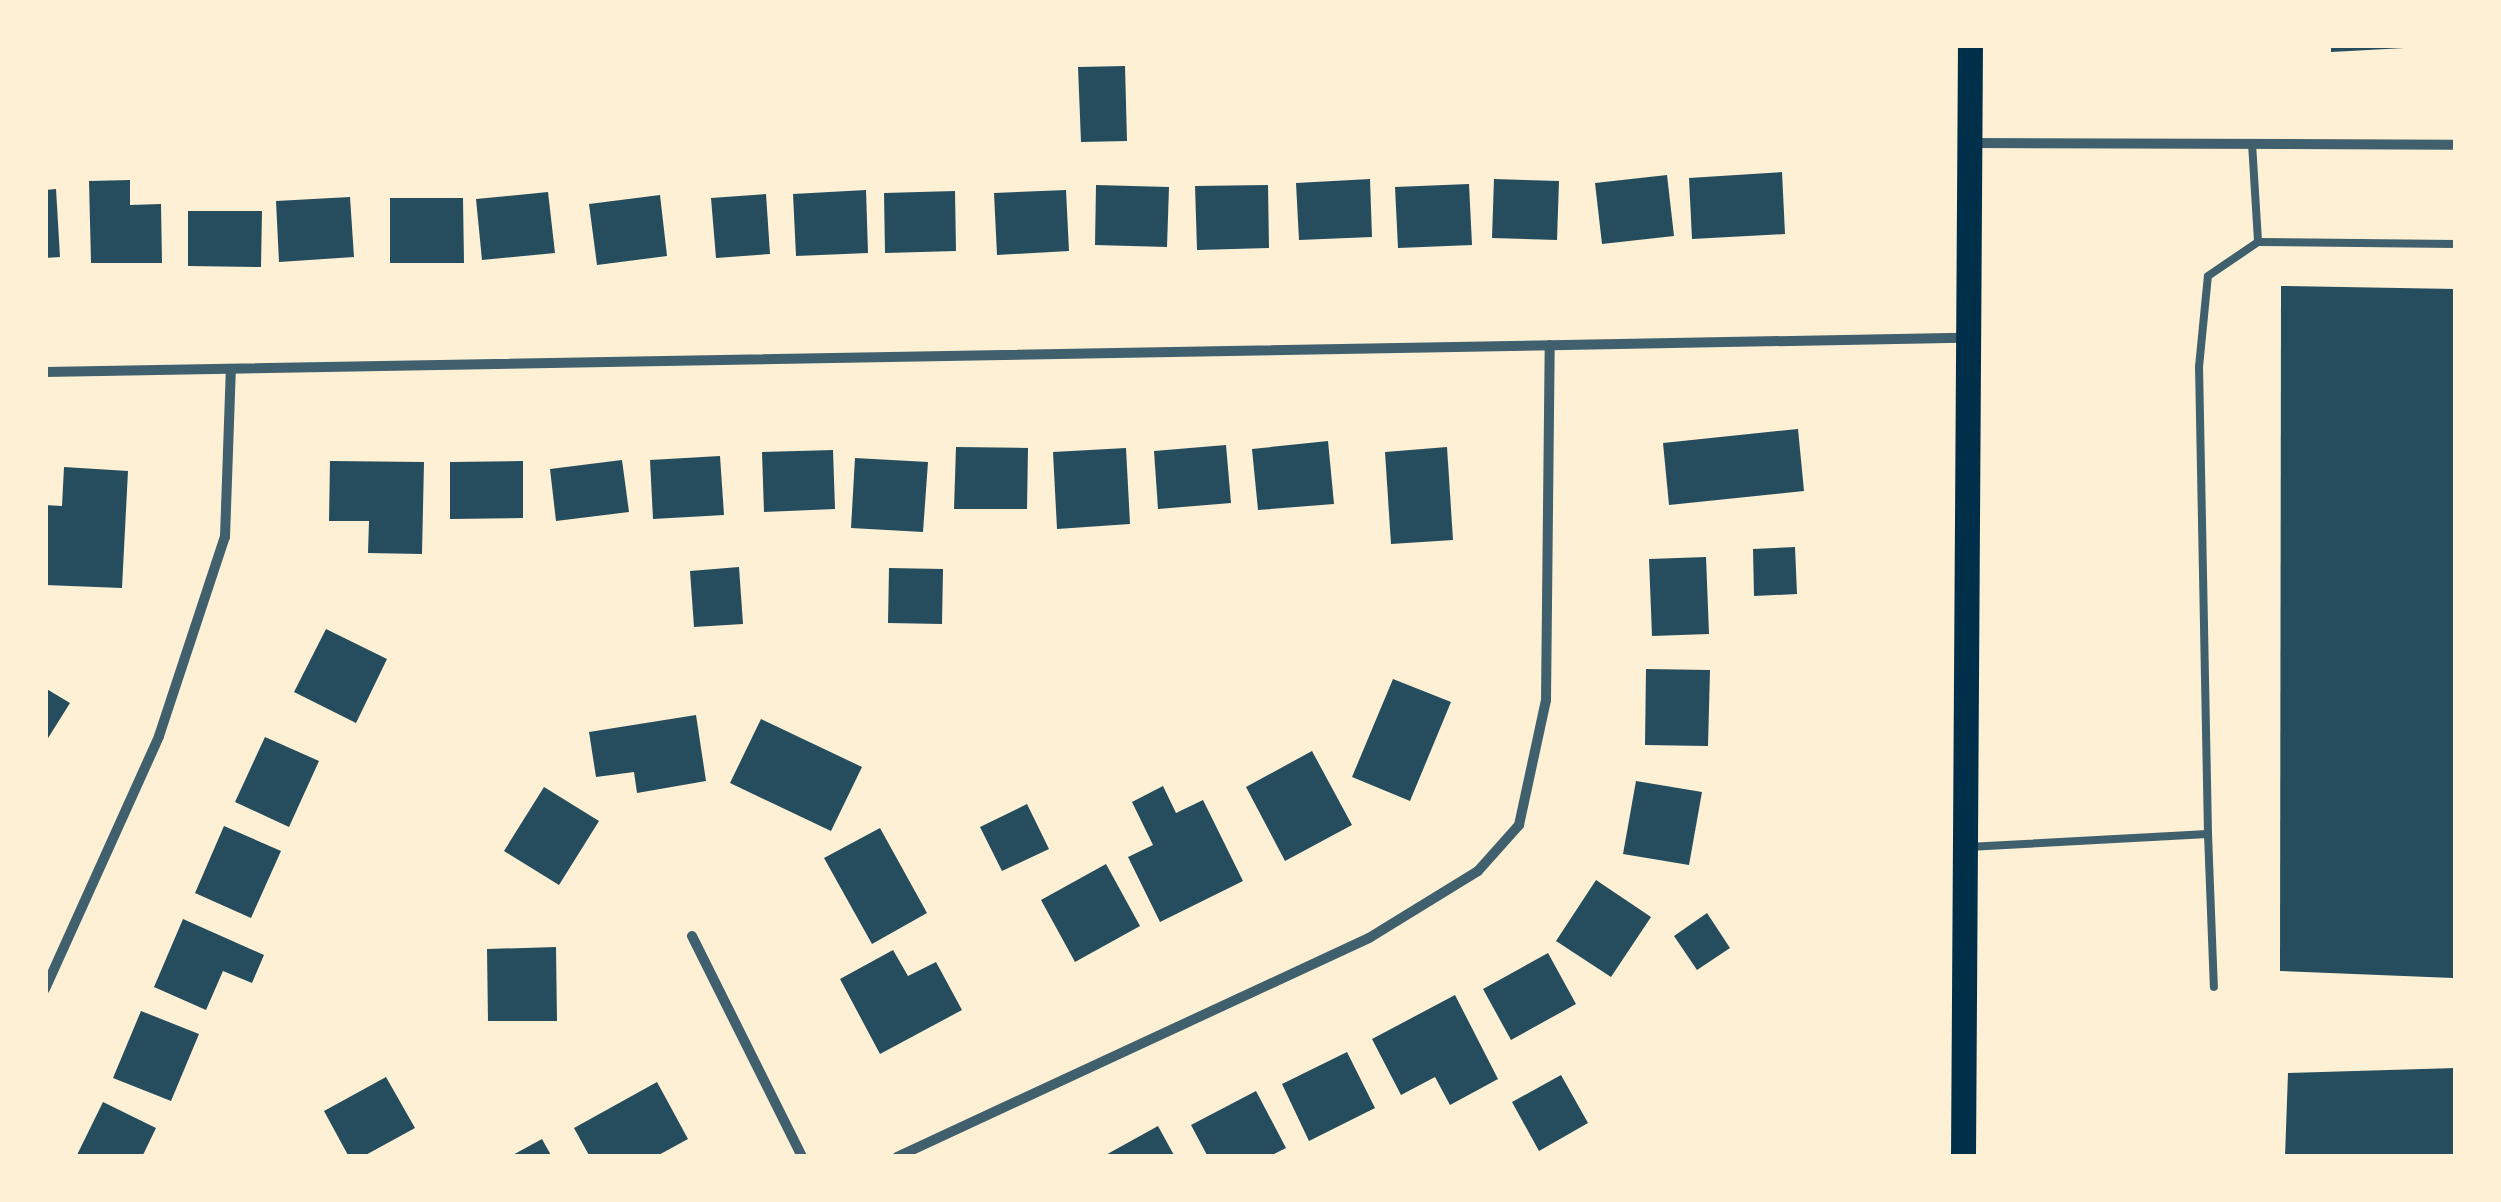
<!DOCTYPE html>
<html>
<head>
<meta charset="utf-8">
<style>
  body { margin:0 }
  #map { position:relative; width:2501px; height:1202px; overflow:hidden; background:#fdf0d5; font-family:Karla,sans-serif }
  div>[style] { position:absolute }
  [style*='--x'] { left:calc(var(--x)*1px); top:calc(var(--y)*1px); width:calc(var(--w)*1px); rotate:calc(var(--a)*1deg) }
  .building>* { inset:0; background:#264d5e }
  .service>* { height:8px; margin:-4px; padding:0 4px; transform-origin:4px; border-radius:4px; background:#3f606c }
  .minor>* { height:10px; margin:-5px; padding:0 5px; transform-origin:5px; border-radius:5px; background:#3f606c }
  .primary>* { height:25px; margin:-12.5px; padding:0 12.5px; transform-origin:12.5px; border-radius:12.5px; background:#003049 }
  span { translate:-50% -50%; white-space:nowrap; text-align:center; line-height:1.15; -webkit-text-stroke:10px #fdf0d5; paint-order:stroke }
  .frame { position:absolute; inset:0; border:48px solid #fdf0d5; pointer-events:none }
</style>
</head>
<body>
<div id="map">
  <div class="building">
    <i style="clip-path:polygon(2331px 45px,2405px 45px,2405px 48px,2331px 52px)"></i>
    <i style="clip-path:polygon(1125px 66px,1127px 141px,1081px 142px,1078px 67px)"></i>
    <i style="clip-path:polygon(1782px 172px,1785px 234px,1692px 239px,1689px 178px)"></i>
    <i style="clip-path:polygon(1667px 175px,1674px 236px,1602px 244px,1595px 183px)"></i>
    <i style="clip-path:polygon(1370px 179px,1372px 237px,1299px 240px,1296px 183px)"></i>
    <i style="clip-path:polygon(1494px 179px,1559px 181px,1557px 240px,1492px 238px)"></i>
    <i style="clip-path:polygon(130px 180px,130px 205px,161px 204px,162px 263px,91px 263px,89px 181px)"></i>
    <i style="clip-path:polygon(1469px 184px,1472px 245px,1398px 248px,1395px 187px)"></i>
    <i style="clip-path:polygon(1096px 185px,1169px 187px,1167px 247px,1095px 245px)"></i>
    <i style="clip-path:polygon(1268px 185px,1269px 248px,1197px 250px,1195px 186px)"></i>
    <i style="clip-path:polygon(56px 189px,60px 257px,45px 258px,45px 190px)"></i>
    <i style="clip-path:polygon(866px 190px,868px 253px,796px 256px,793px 194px)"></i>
    <i style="clip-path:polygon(1066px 190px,1069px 251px,997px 255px,994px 193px)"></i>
    <i style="clip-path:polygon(955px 191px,956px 251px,885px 253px,884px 193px)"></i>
    <i style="clip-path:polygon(548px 192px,555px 253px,482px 260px,476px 199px)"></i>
    <i style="clip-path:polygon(766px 194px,770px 254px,716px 258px,711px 198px)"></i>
    <i style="clip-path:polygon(660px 195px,667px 256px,597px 265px,589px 204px)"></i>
    <i style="clip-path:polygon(350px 197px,354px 257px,279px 262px,276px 201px)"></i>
    <i style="clip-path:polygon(390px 198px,463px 198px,464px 263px,390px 263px)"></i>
    <i style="clip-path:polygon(188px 211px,262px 211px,261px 267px,188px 266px)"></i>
    <i style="clip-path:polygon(2281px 286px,2456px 289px,2453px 978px,2280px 971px)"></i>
    <i style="clip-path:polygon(1798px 429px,1804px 491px,1669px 505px,1663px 443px)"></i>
    <i style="clip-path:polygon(1328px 441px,1334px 504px,1258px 510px,1252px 449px)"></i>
    <i style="clip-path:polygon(1226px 445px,1231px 503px,1158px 509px,1154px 451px)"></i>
    <i style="clip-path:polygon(956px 447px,1028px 448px,1027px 509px,954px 509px)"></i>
    <i style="clip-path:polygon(1447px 447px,1453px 540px,1391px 544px,1385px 452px)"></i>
    <i style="clip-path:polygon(1126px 448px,1130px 524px,1057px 529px,1053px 452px)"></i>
    <i style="clip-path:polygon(833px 450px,835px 509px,764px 512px,762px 452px)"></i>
    <i style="clip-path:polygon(720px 456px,724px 515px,653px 519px,650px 460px)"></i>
    <i style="clip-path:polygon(855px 458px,928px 462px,923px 532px,851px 528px)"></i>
    <i style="clip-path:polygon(622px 460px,629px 512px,556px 521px,550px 469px)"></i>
    <i style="clip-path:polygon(330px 461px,424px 462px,422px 554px,368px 553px,369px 521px,329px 521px)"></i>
    <i style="clip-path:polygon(523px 461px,523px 518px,450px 519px,450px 462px)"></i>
    <i style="clip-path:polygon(64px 467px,128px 471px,122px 588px,45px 585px,45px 505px,62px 506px)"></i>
    <i style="clip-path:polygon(1795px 547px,1797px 594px,1754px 596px,1753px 549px)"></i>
    <i style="clip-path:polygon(1706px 557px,1709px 634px,1652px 636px,1649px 559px)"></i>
    <i style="clip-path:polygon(739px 567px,743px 624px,694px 627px,690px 571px)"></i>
    <i style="clip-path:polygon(889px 568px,943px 569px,942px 624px,888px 623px)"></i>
    <i style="clip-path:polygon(326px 629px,387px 659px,356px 723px,294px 692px)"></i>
    <i style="clip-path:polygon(1646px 669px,1710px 670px,1708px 746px,1645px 745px)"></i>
    <i style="clip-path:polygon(1393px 679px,1451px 702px,1410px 801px,1352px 777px)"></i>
    <i style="clip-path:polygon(45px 688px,70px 703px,45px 743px)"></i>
    <i style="clip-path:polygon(696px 715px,706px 781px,637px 793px,634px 772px,596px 777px,589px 732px)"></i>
    <i style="clip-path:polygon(761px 719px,862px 767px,831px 831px,730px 783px)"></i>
    <i style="clip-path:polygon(265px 737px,319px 761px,289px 827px,235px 802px)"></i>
    <i style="clip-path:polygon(1312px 751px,1352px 825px,1285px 861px,1246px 787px)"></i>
    <i style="clip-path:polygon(1636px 781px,1702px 792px,1689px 865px,1623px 854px)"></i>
    <i style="clip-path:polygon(1163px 786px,1176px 813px,1203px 800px,1243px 881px,1160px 922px,1128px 857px,1153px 845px,1132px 802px)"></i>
    <i style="clip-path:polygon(544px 787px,599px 821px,559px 885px,504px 851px)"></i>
    <i style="clip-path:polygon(1027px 804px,1049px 849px,1002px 871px,980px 827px)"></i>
    <i style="clip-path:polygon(224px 826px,281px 851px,251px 918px,195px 893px)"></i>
    <i style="clip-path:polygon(880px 828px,927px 913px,872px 944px,824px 858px)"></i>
    <i style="clip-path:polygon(1106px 864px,1140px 926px,1075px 962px,1041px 900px)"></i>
    <i style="clip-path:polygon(1596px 880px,1651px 917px,1611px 977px,1556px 941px)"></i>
    <i style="clip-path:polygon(1707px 913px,1730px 948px,1697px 970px,1674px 936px)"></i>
    <i style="clip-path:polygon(183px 919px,264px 955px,252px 983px,223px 971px,206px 1010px,154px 987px)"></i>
    <i style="clip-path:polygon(556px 947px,557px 1021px,488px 1021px,487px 949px)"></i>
    <i style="clip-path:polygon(893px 950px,908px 976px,936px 962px,962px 1010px,880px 1054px,840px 979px)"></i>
    <i style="clip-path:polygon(1548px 953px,1576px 1004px,1511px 1040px,1483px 989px)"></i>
    <i style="clip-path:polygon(1455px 995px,1498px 1079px,1450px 1105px,1435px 1077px,1401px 1095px,1372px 1039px)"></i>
    <i style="clip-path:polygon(141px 1011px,199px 1034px,171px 1101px,113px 1078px)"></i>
    <i style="clip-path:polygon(1347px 1052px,1375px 1108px,1309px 1141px,1282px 1084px)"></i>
    <i style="clip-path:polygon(2456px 1068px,2456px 1157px,2285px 1157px,2288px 1073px)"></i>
    <i style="clip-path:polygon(1561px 1075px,1588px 1123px,1539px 1151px,1512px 1102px)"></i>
    <i style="clip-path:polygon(386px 1077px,415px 1128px,362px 1157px,349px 1157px,324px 1111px)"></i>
    <i style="clip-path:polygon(657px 1082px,688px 1139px,655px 1157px,590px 1157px,574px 1128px)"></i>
    <i style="clip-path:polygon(1256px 1091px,1286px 1148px,1268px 1157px,1208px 1157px,1191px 1125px)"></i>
    <i style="clip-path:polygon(103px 1102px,156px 1128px,142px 1157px,76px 1157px)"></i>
    <i style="clip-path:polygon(1158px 1126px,1175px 1157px,1102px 1157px)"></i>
    <i style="clip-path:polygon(542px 1139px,552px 1157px,509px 1157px)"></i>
  </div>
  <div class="service">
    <i style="--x:2252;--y:143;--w:99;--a:86.5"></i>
    <i style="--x:2208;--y:834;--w:153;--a:87.8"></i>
    <i style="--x:1968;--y:847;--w:240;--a:-3.1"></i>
    <i style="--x:2208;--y:834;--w:467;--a:-91.1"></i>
    <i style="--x:2199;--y:367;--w:91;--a:-84.4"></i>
    <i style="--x:2208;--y:276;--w:60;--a:-34.2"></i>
    <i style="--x:2258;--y:242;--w:198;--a:0.6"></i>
  </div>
  <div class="minor">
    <i style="--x:1971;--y:143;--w:485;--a:0.2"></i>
    <i style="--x:45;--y:372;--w:1918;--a:-1.02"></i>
    <i style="--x:692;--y:936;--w:247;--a:63.5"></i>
    <i style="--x:45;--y:989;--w:277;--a:-65.7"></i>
    <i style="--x:159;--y:736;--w:210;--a:-71.7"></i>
    <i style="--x:225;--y:537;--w:168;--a:-88"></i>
    <i style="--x:897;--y:1157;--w:520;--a:-24.89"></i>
    <i style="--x:1369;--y:938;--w:128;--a:-31.6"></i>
    <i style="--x:1478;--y:871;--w:62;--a:-48.3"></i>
    <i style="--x:1519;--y:825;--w:128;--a:-77.8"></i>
    <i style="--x:1546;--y:700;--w:355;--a:-89.4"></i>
  </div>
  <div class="primary">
    <i style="--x:1963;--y:1157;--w:1112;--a:-89.64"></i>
  </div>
  <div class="frame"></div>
</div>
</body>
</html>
